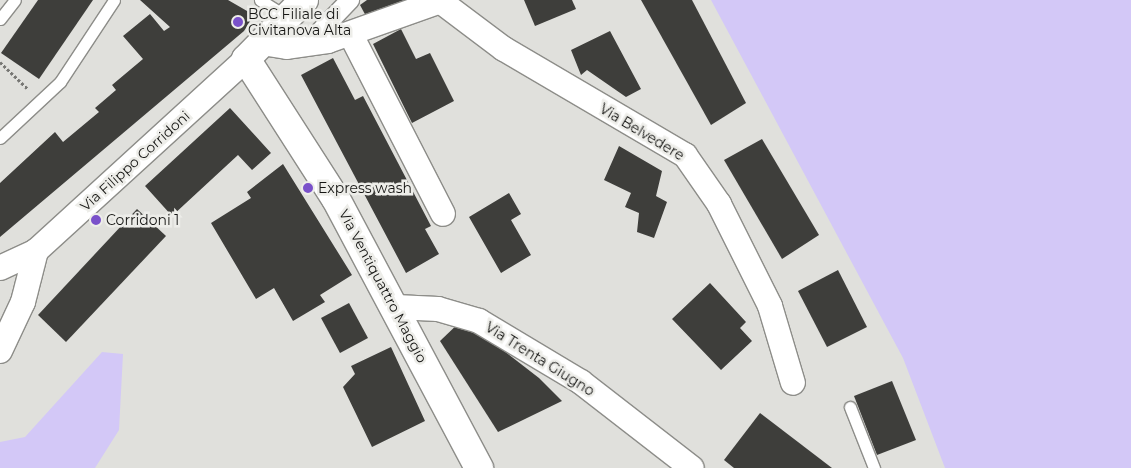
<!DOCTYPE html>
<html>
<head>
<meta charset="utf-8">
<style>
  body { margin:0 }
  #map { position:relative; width:1131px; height:468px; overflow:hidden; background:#e0e0dc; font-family:Montserrat,sans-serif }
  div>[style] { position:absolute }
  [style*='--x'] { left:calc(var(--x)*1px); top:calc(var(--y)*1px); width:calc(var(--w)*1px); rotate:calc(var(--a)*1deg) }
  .green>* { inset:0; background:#d3c8f7 }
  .building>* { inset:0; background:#3e3e3b }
  .path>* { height:3px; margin-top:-1.5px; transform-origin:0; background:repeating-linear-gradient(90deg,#777774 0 2.5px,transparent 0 5px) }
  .roads { filter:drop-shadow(1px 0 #8d8d89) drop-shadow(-1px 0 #8d8d89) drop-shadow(0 1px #8d8d89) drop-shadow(0 -1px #8d8d89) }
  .service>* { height:11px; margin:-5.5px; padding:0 5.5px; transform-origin:5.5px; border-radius:5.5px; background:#fff }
  .pedestrian>* { height:18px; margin:-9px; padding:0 9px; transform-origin:9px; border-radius:9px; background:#fff }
  .minor>* { height:24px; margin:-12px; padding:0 12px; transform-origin:12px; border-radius:12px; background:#fff }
  .secondary>* { height:28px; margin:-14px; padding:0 14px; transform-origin:14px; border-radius:14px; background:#fff }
  .dots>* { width:14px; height:14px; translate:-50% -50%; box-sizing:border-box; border:2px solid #edede9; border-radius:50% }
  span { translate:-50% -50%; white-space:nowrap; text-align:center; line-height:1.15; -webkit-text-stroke:5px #edede9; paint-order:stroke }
  .poi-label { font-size:14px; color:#161614 }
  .left { translate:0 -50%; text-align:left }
  .street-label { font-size:14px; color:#161614 }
</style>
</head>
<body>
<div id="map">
  <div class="green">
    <i style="clip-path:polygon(711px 0,1131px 0,1131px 468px,945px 468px,903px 358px)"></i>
    <i style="clip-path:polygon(102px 352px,123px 354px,119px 430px,95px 468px,0 468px,0 442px,25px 437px)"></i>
  </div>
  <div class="building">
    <i style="clip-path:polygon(38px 0,93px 0,39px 79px,1px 53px)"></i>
    <i style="clip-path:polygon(140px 0,228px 0,254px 15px,244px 31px,0 237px,0 183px,55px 132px,63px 142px,99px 112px,95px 108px,116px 90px,112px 85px,143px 59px,123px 36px,150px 14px,164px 31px,170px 27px)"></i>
    <i style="clip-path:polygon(367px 0,410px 0,367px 18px,360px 5px)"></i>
    <i style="clip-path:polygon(524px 0,572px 0,576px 9px,535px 26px)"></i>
    <i style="clip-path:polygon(641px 0,692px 0,746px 103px,711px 125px)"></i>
    <i style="clip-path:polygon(401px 29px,416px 59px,430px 53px,454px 101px,412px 123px,373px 44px)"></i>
    <i style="clip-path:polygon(610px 31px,641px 89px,626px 97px,587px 70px,581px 75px,571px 50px)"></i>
    <i style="clip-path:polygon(333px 58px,355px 100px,363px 96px,431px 226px,425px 229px,439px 254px,406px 273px,301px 75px)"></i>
    <i style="clip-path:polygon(230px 108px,271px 153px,252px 170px,238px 155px,172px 216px,145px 186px)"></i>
    <i style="clip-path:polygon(762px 139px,819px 235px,782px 259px,724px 160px)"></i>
    <i style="clip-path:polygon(619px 146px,662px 171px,656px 196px,667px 202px,654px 238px,637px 232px,639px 213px,625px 207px,631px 193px,604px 180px)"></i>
    <i style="clip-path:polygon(283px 164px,352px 275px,320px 295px,325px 302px,293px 321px,274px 288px,256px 299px,211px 223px,251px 198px,247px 192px)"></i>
    <i style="clip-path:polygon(509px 193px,521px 214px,511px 220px,531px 255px,501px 273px,469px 217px)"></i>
    <i style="clip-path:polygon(137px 209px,166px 236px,66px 342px,38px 315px)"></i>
    <i style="clip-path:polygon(838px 270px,867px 327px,827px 347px,798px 291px)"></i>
    <i style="clip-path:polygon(710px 283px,746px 322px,740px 328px,752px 341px,721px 370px,672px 319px)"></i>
    <i style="clip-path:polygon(349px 303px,368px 338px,340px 353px,321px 318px)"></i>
    <i style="clip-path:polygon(463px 319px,539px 378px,562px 401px,498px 432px,440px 341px)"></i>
    <i style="clip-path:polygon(391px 347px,425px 421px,372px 447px,343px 387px,355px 374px,351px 366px)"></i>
    <i style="clip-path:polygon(892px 381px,916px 440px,877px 455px,854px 396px)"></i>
    <i style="clip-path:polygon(760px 413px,832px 468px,734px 468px,724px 460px)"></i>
  </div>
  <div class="path">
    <i style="--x:0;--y:62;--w:39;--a:44"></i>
  </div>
  <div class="roads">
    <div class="service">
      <i style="--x:260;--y:0;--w:32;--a:32"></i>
      <i style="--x:0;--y:19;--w:24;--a:-52"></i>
      <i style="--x:0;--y:138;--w:82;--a:-43"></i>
      <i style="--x:60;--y:82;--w:98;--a:-56.6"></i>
      <i style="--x:850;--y:407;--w:66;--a:68.5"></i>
    </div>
    <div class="pedestrian">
      <i style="--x:306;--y:46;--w:64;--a:-46.3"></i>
    </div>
    <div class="minor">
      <i style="--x:440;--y:1;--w:80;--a:36.9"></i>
      <i style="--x:504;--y:49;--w:210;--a:30.4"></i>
      <i style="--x:685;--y:155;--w:60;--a:55.2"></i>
      <i style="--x:719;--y:204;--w:114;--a:63.4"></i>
      <i style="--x:770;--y:306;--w:80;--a:73.4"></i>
      <i style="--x:351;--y:35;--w:201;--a:62.8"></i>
      <i style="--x:262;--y:43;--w:25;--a:9"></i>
      <i style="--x:287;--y:47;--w:41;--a:-8.3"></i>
      <i style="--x:328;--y:41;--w:122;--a:-19.6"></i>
      <i style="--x:0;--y:268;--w:40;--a:-25"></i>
      <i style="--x:36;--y:251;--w:285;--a:-42.4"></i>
      <i style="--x:396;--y:307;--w:42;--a:2.7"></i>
      <i style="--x:438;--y:309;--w:43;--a:16.3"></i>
      <i style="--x:479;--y:321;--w:119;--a:30.9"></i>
      <i style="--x:581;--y:382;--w:140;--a:37.8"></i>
      <i style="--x:0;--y:351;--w:54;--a:-64.9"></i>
      <i style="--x:23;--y:302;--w:53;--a:-75.7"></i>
    </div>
    <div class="secondary">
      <i style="--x:304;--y:0;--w:83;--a:134.5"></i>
      <i style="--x:246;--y:59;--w:166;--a:57.3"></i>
      <i style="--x:336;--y:199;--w:305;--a:62"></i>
    </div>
  </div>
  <div class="dots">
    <i style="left:238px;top:22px;background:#7a51ca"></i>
    <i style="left:308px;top:188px;background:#7a51ca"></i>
    <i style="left:96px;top:220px;background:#7a51ca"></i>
  </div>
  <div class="poi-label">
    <span class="left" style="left:248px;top:22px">BCC Filiale di<br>Civitanova Alta</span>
    <span class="left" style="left:318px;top:188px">Express wash</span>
    <span class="left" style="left:106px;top:220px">Corridoni 1</span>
  </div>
  <div class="street-label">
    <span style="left:642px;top:132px;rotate:31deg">Via Belvedere</span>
    <span style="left:135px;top:161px;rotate:-42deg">Via Filippo Corridoni</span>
    <span style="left:383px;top:286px;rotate:62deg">Via Ventiquattro Maggio</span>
    <span style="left:540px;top:359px;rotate:32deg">Via Trenta Giugno</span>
  </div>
</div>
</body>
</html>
